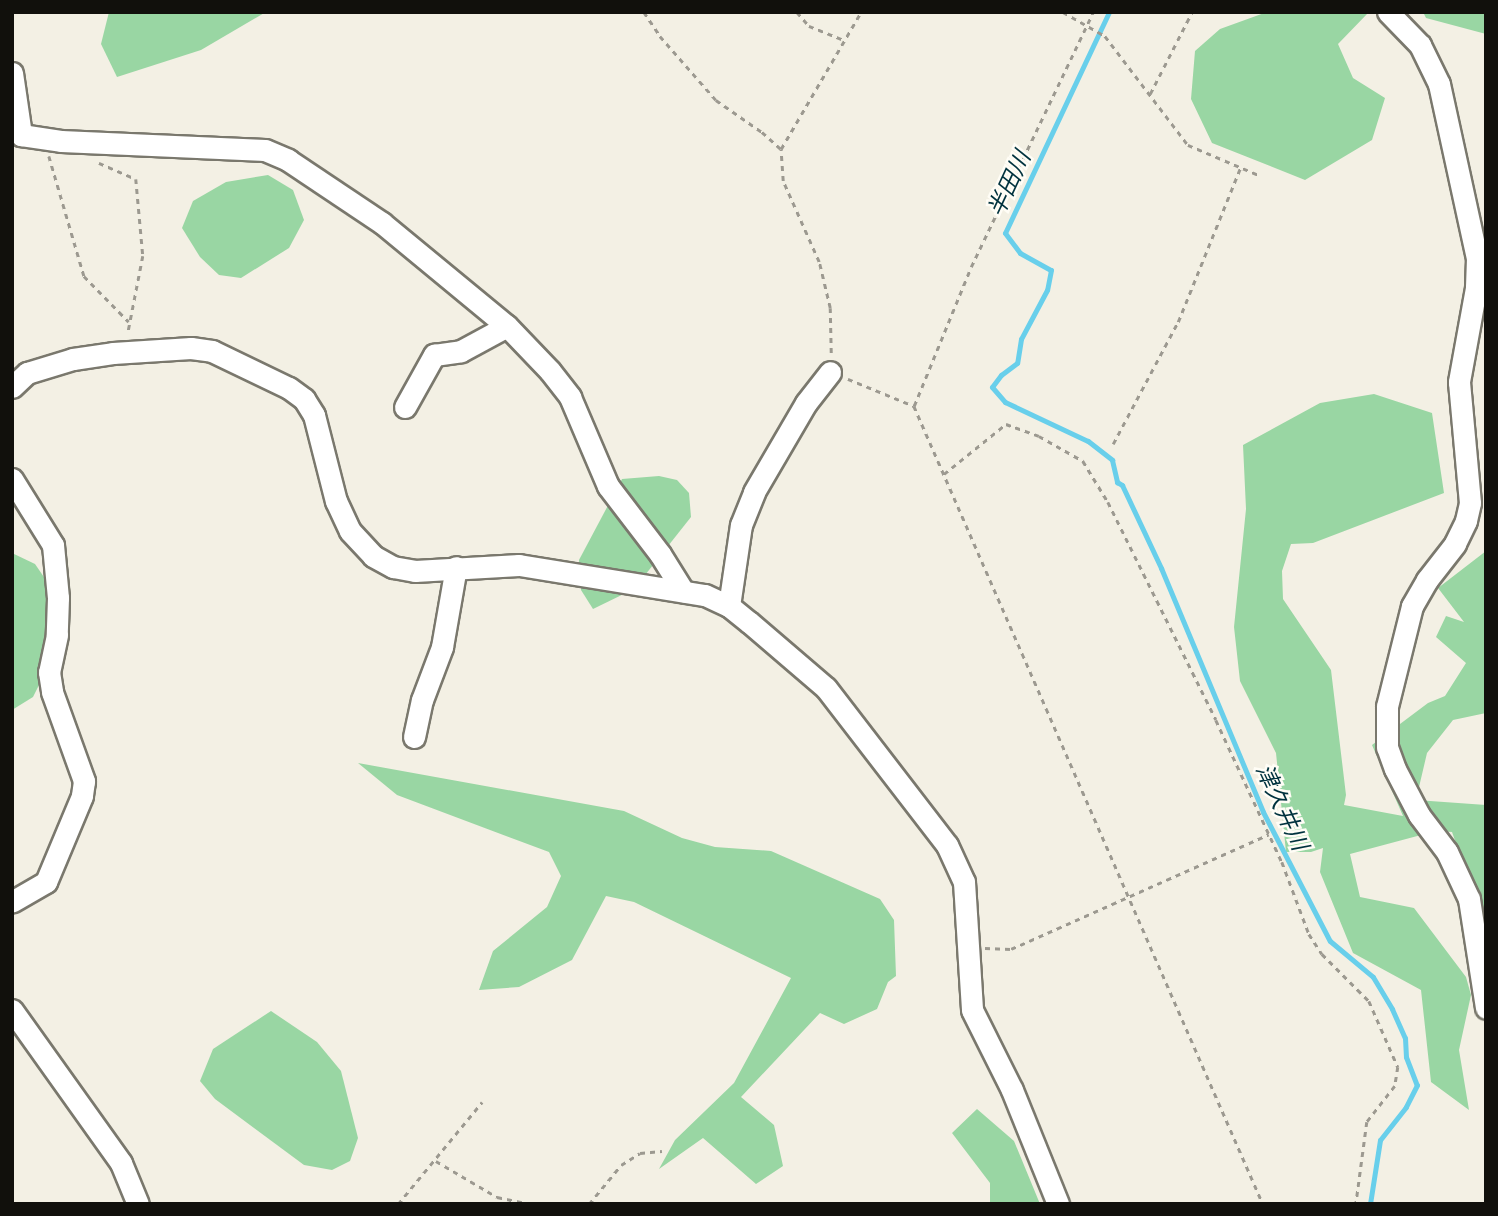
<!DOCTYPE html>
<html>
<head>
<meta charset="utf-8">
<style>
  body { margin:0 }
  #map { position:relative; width:1498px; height:1216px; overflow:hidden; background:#f3f0e4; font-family:"DejaVu Sans","Noto Sans JP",sans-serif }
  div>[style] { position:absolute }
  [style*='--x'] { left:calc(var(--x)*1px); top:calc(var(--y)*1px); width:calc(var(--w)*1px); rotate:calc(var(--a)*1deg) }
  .green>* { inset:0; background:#99d6a3 }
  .stream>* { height:5px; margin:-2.5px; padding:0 2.5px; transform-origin:2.5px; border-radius:2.5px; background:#68cfeb }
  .path>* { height:2.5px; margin-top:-1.25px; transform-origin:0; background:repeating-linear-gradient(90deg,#9c9990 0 5px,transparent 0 10px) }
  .roads { filter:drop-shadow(2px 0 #7a786d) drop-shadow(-2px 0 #7a786d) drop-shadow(0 2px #7a786d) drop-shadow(0 -2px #7a786d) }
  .minor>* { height:21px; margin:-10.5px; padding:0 10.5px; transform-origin:10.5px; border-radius:10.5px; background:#fff }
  span { translate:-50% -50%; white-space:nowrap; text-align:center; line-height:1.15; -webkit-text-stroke:5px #fffdf6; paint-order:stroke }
  .water-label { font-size:23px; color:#00323e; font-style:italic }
  .frame { position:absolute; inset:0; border:14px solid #11100c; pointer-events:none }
</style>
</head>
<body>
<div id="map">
  <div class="green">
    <i style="clip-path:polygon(109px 12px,266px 12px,201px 50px,117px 77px,101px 44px)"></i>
    <i style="clip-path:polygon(1267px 12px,1369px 12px,1338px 44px,1353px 78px,1385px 98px,1372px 140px,1305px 180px,1212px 143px,1191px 99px,1195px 51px,1220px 29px)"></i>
    <i style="clip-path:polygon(1423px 12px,1486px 12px,1486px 34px,1426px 18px)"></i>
    <i style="clip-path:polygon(268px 175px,293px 190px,304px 220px,289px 248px,241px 278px,219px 275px,200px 257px,182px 228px,193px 201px,226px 182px)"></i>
    <i style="clip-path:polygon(1374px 394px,1432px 413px,1444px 493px,1313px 543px,1291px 544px,1282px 571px,1283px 599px,1331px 670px,1346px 795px,1344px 805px,1403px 816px,1372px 745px,1428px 703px,1445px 696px,1466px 663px,1436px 637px,1446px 616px,1464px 622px,1438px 588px,1486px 551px,1486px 713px,1453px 720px,1427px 753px,1416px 800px,1486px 805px,1486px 909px,1480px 911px,1452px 832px,1436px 831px,1350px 854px,1360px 897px,1414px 908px,1466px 977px,1471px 995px,1459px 1050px,1469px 1110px,1431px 1082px,1421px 990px,1353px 953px,1320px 872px,1323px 848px,1311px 852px,1286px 852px,1276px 753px,1240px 681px,1234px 627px,1246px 509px,1243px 445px,1320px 403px)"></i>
    <i style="clip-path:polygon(659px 476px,677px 480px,689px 493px,691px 517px,634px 589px,593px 609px,581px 590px,579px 560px,622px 479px)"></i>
    <i style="clip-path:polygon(12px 553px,35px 564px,48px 583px,49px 665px,33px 697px,12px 710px)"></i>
    <i style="clip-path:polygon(358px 763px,624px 811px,682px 838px,715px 847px,771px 851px,880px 899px,894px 920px,896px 976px,888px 982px,877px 1009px,844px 1024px,820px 1013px,741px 1097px,774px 1125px,783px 1166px,756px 1184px,703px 1138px,659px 1169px,675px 1140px,734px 1083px,791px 978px,634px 902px,606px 896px,572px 960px,519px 987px,479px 990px,493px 951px,547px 907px,561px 876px,549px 852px,397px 795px)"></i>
    <i style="clip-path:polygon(271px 1011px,317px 1042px,341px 1071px,358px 1138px,350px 1161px,332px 1170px,304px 1165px,215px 1099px,200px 1081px,213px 1049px)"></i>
    <i style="clip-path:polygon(977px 1109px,1014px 1141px,1040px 1204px,990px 1204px,990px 1183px,952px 1133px)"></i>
  </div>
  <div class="stream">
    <i style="--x:1109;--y:12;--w:244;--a:115.2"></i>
    <i style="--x:1005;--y:233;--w:25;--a:53"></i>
    <i style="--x:1020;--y:253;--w:35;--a:29"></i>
    <i style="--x:1051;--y:270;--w:20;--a:101"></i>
    <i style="--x:1047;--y:290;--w:55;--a:118"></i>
    <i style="--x:1021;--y:339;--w:24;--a:99"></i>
    <i style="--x:1017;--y:363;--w:20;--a:143"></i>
    <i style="--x:1001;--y:375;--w:15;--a:127"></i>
    <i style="--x:992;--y:387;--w:20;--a:49"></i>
    <i style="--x:1005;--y:402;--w:92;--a:25.2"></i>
    <i style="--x:1088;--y:441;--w:31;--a:38"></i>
    <i style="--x:1112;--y:460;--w:23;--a:77"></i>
    <i style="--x:1117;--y:482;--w:6;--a:31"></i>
    <i style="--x:1122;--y:485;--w:92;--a:64.8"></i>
    <i style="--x:1161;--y:568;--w:264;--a:67.3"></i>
    <i style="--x:1263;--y:812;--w:145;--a:62.6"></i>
    <i style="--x:1330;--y:941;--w:56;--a:39.9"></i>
    <i style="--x:1373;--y:977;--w:37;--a:59"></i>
    <i style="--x:1392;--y:1009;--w:32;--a:66"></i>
    <i style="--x:1405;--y:1038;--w:19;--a:87"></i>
    <i style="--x:1406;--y:1057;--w:30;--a:69"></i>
    <i style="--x:1417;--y:1085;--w:25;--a:117"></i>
    <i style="--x:1406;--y:1107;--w:42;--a:128.2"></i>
    <i style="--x:1380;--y:1140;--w:65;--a:98.9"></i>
  </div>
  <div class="path">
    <i style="--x:644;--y:12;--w:29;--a:56"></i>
    <i style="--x:660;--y:36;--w:85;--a:48.8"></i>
    <i style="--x:716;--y:100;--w:56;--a:34.8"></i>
    <i style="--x:762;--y:132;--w:25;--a:42"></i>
    <i style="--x:797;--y:12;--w:18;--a:49"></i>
    <i style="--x:809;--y:26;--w:38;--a:22"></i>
    <i style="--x:1063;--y:12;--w:48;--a:29.7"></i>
    <i style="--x:1105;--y:36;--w:137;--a:52.7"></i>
    <i style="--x:1188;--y:145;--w:79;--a:23"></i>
    <i style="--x:1150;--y:94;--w:92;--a:-62.9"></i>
    <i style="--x:49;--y:156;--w:125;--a:73.7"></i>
    <i style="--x:84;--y:276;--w:64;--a:45.6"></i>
    <i style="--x:99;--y:163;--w:40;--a:23.4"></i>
    <i style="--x:136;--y:179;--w:77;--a:84.8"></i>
    <i style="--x:143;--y:256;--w:78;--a:101"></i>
    <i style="--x:831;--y:353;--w:45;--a:-91.3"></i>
    <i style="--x:830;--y:308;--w:47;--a:-103.4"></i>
    <i style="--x:819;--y:262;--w:89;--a:-114"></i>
    <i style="--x:783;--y:181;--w:32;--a:-94"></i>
    <i style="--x:781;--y:149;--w:159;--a:-59.7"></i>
    <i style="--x:848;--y:379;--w:71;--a:22.2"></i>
    <i style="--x:914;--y:406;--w:871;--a:66.38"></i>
    <i style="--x:914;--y:406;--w:150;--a:-67.7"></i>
    <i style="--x:971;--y:267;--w:283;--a:-64.4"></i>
    <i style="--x:1113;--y:444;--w:138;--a:-62"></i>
    <i style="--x:1178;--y:322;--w:168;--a:-68"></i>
    <i style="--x:944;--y:474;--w:80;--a:-38.9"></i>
    <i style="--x:1006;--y:424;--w:35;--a:20"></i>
    <i style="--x:1039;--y:436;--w:51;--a:29.6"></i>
    <i style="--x:1083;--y:461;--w:48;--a:58.6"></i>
    <i style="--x:1108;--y:502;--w:243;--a:63.6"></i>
    <i style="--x:1216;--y:720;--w:157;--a:65.1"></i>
    <i style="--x:1282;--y:862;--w:77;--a:69.4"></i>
    <i style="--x:1309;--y:934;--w:24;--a:57"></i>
    <i style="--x:1322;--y:954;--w:66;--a:45"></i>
    <i style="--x:1369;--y:1001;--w:72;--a:66.3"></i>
    <i style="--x:1398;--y:1067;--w:19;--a:99"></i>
    <i style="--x:1395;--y:1086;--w:46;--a:127.9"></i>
    <i style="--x:1367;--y:1122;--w:83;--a:97.6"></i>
    <i style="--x:985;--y:948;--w:26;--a:2"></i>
    <i style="--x:1011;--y:949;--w:282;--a:-24"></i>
    <i style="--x:436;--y:1161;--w:71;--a:30.5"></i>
    <i style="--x:497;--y:1197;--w:34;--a:12"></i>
    <i style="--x:398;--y:1204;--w:132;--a:-50.5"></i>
    <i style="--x:589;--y:1204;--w:50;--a:-50.6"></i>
    <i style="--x:621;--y:1165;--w:22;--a:-32"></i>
    <i style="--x:640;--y:1153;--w:22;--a:-5"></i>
  </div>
  <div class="roads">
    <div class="minor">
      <i style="--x:1388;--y:12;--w:46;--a:45.9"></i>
      <i style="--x:1420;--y:45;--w:43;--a:64"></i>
      <i style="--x:1439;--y:84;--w:178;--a:77.7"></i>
      <i style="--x:1477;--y:258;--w:30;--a:92"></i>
      <i style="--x:1476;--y:288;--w:96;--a:100.3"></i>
      <i style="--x:1459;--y:382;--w:121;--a:84.8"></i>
      <i style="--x:1470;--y:503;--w:18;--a:103"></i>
      <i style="--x:1466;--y:521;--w:25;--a:116"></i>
      <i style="--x:1455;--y:544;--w:46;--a:127.9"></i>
      <i style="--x:1427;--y:580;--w:30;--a:120"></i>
      <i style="--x:1412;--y:606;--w:103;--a:104"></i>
      <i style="--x:1387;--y:706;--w:41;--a:90"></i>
      <i style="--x:1387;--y:747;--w:23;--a:70"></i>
      <i style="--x:1395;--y:769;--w:52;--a:62.4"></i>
      <i style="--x:1419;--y:815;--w:46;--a:52.9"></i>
      <i style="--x:1447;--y:852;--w:52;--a:64.9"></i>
      <i style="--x:1469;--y:899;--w:110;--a:81.1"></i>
      <i style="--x:12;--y:73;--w:63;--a:81.7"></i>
      <i style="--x:21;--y:135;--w:40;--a:8.5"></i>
      <i style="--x:61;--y:141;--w:204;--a:2.5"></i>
      <i style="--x:265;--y:150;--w:25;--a:23"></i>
      <i style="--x:288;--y:160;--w:113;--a:33.8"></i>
      <i style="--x:382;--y:223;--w:162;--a:39.5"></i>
      <i style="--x:507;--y:326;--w:62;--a:46.3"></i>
      <i style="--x:550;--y:371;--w:33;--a:52"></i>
      <i style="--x:570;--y:397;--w:97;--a:66.9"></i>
      <i style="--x:608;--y:486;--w:86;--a:52.6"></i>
      <i style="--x:660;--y:554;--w:44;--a:58.1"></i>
      <i style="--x:12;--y:387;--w:21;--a:-43"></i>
      <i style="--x:27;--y:373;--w:48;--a:-16.9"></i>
      <i style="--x:73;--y:359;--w:40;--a:-8.5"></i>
      <i style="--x:113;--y:353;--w:78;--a:-3.7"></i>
      <i style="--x:191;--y:348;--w:21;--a:8"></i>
      <i style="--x:212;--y:351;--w:85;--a:25.7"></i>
      <i style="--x:289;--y:388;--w:19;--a:36"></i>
      <i style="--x:304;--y:399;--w:19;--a:58"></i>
      <i style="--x:314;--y:415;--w:89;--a:75.7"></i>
      <i style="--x:336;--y:501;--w:33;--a:65"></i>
      <i style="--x:350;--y:531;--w:34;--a:47"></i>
      <i style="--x:373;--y:556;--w:23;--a:29"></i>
      <i style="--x:393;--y:567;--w:22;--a:10"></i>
      <i style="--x:415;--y:571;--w:104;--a:-3.3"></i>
      <i style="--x:519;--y:565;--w:188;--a:9.2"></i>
      <i style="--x:705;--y:595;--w:26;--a:25"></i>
      <i style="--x:729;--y:606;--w:26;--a:39"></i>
      <i style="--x:749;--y:622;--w:101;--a:40.6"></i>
      <i style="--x:826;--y:688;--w:198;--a:52.4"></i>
      <i style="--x:947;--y:845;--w:41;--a:65.3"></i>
      <i style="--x:964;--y:882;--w:128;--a:86.4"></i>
      <i style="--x:972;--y:1010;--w:89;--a:63.4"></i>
      <i style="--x:1012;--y:1090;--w:123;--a:68"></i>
      <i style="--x:405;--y:407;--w:60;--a:-60.9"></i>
      <i style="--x:434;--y:355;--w:27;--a:-8"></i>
      <i style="--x:461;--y:351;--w:52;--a:-28.5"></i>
      <i style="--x:12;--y:479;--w:78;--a:58.2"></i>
      <i style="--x:53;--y:545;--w:53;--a:84.6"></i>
      <i style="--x:58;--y:598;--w:37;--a:92"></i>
      <i style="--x:57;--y:635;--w:38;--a:102"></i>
      <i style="--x:49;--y:672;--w:20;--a:81"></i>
      <i style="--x:52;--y:692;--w:95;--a:70.2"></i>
      <i style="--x:84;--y:781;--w:15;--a:98"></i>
      <i style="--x:82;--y:796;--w:93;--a:112.7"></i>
      <i style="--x:46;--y:882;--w:39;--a:150"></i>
      <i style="--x:729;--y:606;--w:82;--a:-81.6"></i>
      <i style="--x:741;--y:525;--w:35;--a:-68"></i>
      <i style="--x:754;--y:492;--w:103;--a:-59.7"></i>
      <i style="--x:806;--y:403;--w:39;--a:-52"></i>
      <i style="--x:414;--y:737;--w:38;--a:-78"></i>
      <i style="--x:422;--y:700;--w:57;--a:-69.3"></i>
      <i style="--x:442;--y:647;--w:81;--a:-80.1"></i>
      <i style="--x:12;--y:1010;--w:188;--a:54.5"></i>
      <i style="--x:121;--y:1163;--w:44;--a:67.5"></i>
    </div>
  </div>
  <div class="water-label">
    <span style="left:1009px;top:184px;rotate:-65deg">半田川</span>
    <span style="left:1282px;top:807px;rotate:65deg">津久井川</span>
  </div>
  <div class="frame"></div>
</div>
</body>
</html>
